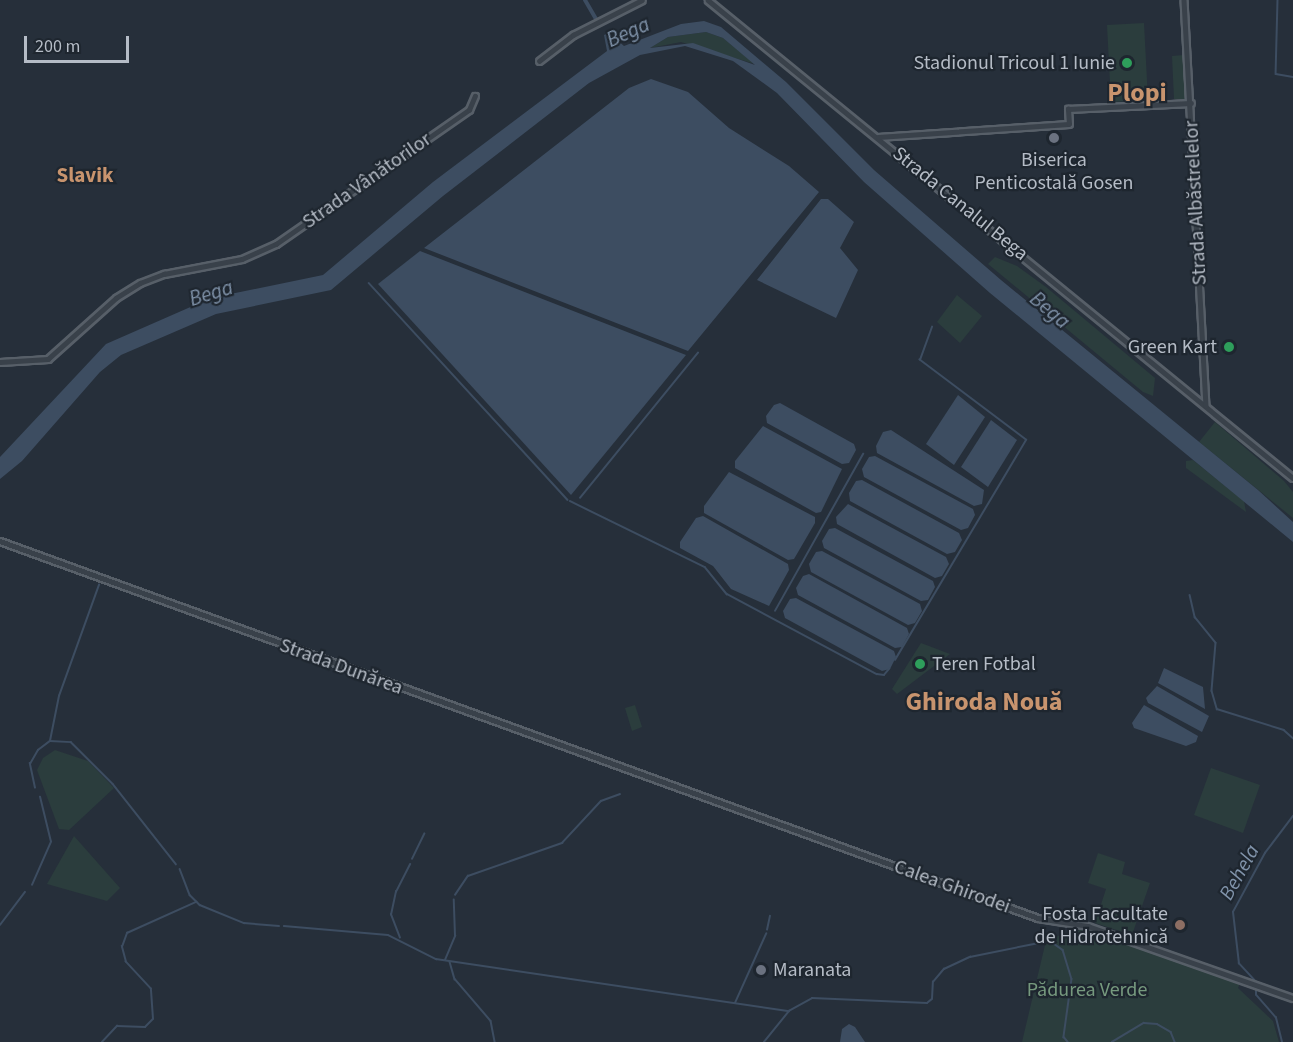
<!DOCTYPE html>
<html>
<head>
<meta charset="utf-8">
<style>
  body { margin:0 }
  #map { position:relative; width:1293px; height:1042px; overflow:hidden; background:#262f3a; font-family:"Source Sans 3",sans-serif }
  div>[style] { position:absolute }
  [style*='--x'] { left:calc(var(--x)*1px); top:calc(var(--y)*1px); width:calc(var(--w)*1px); rotate:calc(var(--a)*1deg) }
  .green>* { inset:0; background:#2b3d3d }
  .water>* { inset:0; background:#3d4d61 }
  .stream>* { height:1.5px; margin:-0.75px; padding:0 0.75px; transform-origin:0.75px; border-radius:0.75px; background:#3d4d61 }
  .canal>* { height:4px; margin:-2px; padding:0 2px; transform-origin:2px; border-radius:2px; background:#3d4d61 }
  .roads { filter:drop-shadow(2px 0 #575f68) drop-shadow(-2px 0 #575f68) drop-shadow(0 2px #575f68) drop-shadow(0 -2px #575f68) }
  .minor>* { height:4.5px; margin:-2.25px; padding:0 2.25px; transform-origin:2.25px; border-radius:2.25px; background:#39414a }
  .dots>* { width:16px; height:16px; translate:-50% -50%; box-sizing:border-box; border:3px solid #1e262f; border-radius:50% }
  span { translate:-50% -50%; white-space:nowrap; text-align:center; line-height:1.15; -webkit-text-stroke:4.5px #1e262f; paint-order:stroke }
  .poi-label { font-size:20px; color:#b5bcc6 }
  .right { translate:-100% -50%; text-align:right }
  .left { translate:0 -50%; text-align:left }
  .street-label { font-size:20px; color:#b5bcc6 }
  .park-label { font-size:20px; color:#76997e }
  .water-label { font-size:21px; color:#8093aa; font-style:italic }
  .neighbourhood-label { font-size:21px; color:#c8946e; font-weight:700 }
  .district-label { font-size:26px; color:#c8946e; font-weight:700 }
  .scale { position:absolute; left:24px; top:36px; width:105px; height:27px; box-sizing:border-box; border:3px solid #b5bcc6; border-top:0; padding-left:8px; font-size:18px; line-height:21px; white-space:nowrap; color:#b5bcc6; -webkit-text-stroke:4px #1e262f; paint-order:stroke }
</style>
</head>
<body>
<div id="map">
  <div class="green">
    <i style="clip-path:polygon(1144px 23px,1148px 100px,1111px 102px,1107px 25px)"></i>
    <i style="clip-path:polygon(706px 32px,723px 38px,755px 64px,681px 42px,650px 48px,668px 37px)"></i>
    <i style="clip-path:polygon(1184px 55px,1187px 99px,1174px 99px,1172px 56px)"></i>
    <i style="clip-path:polygon(995px 257px,1017px 266px,1046px 287px,1155px 378px,1153px 396px,1143px 392px,988px 264px)"></i>
    <i style="clip-path:polygon(957px 295px,982px 316px,960px 343px,937px 322px)"></i>
    <i style="clip-path:polygon(1215px 422px,1284px 481px,1293px 492px,1293px 518px,1199px 442px)"></i>
    <i style="clip-path:polygon(1193px 460px,1244px 501px,1246px 512px,1186px 468px,1186px 461px)"></i>
    <i style="clip-path:polygon(921px 643px,950px 654px,897px 694px,892px 689px)"></i>
    <i style="clip-path:polygon(635px 705px,642px 727px,632px 731px,625px 708px)"></i>
    <i style="clip-path:polygon(55px 750px,88px 761px,114px 788px,69px 830px,59px 829px,37px 770px,43px 758px)"></i>
    <i style="clip-path:polygon(1211px 768px,1260px 785px,1243px 833px,1194px 815px)"></i>
    <i style="clip-path:polygon(74px 836px,120px 888px,107px 901px,47px 884px)"></i>
    <i style="clip-path:polygon(1098px 853px,1125px 862px,1122px 874px,1150px 883px,1132px 935px,1095px 923px,1106px 889px,1088px 883px)"></i>
    <i style="clip-path:polygon(1080px 927px,1240px 983px,1238px 988px,1273px 1021px,1279px 1042px,1022px 1042px,1045px 945px,1061px 934px,1078px 932px)"></i>
  </div>
  <div class="water">
    <i style="clip-path:polygon(evenodd,704px 21px,721px 27px,786px 82px,874px 170px,1001px 280px,1258px 490px,1293px 522px,1293px 542px,990px 293px,864px 182px,777px 93px,733px 61px,685px 46px,640px 55px,589px 83px,443px 196px,331px 290px,216px 314px,121px 355px,100px 372px,22px 461px,0 479px,0 457px,106px 344px,211px 298px,323px 275px,433px 182px,607px 51px,604px 35px,609px 33px,624px 46px,681px 24px,704px 21px,706px 32px,723px 38px,755px 65px,693px 43px,650px 48px,668px 37px,706px 32px)"></i>
    <i style="clip-path:polygon(651px 79px,688px 92px,729px 128px,789px 166px,819px 192px,688px 351px,424px 248px,629px 88px)"></i>
    <i style="clip-path:polygon(821px 199px,828px 199px,854px 222px,840px 248px,858px 270px,836px 318px,757px 280px)"></i>
    <i style="clip-path:polygon(420px 251px,686px 355px,571px 495px,378px 284px)"></i>
    <i style="clip-path:polygon(958px 395px,985px 417px,954px 465px,926px 444px)"></i>
    <i style="clip-path:polygon(780px 403px,854px 444px,856px 450px,849px 463px,842px 464px,767px 423px,766px 416px,774px 405px)"></i>
    <i style="clip-path:polygon(991px 420px,1017px 440px,988px 487px,961px 467px)"></i>
    <i style="clip-path:polygon(763px 426px,842px 469px,821px 512px,816px 513px,735px 468px,735px 461px)"></i>
    <i style="clip-path:polygon(891px 430px,984px 490px,982px 504px,974px 506px,877px 453px,876px 446px,883px 432px)"></i>
    <i style="clip-path:polygon(875px 456px,973px 509px,975px 515px,968px 528px,961px 530px,864px 477px,862px 469px,869px 457px)"></i>
    <i style="clip-path:polygon(729px 472px,815px 517px,815px 523px,794px 559px,788px 560px,704px 513px,704px 506px)"></i>
    <i style="clip-path:polygon(862px 480px,959px 533px,962px 540px,955px 552px,947px 554px,850px 501px,849px 493px,856px 481px)"></i>
    <i style="clip-path:polygon(848px 504px,946px 557px,949px 564px,942px 576px,935px 578px,837px 524px,836px 517px)"></i>
    <i style="clip-path:polygon(703px 516px,788px 564px,789px 570px,769px 606px,731px 589px,713px 566px,680px 548px,680px 542px,696px 518px)"></i>
    <i style="clip-path:polygon(835px 528px,933px 581px,935px 587px,928px 600px,921px 601px,824px 548px,822px 541px,829px 529px)"></i>
    <i style="clip-path:polygon(822px 551px,920px 604px,922px 611px,915px 623px,908px 625px,811px 572px,809px 564px,816px 552px)"></i>
    <i style="clip-path:polygon(809px 574px,907px 628px,909px 634px,902px 647px,895px 648px,798px 595px,796px 588px,803px 576px)"></i>
    <i style="clip-path:polygon(796px 598px,894px 651px,896px 657px,890px 669px,882px 671px,785px 618px,783px 611px,790px 599px)"></i>
    <i style="clip-path:polygon(1164px 668px,1203px 687px,1205px 709px,1158px 683px)"></i>
    <i style="clip-path:polygon(1157px 686px,1209px 716px,1202px 732px,1148px 703px,1146px 698px)"></i>
    <i style="clip-path:polygon(1144px 705px,1198px 736px,1196px 742px,1186px 746px,1134px 728px,1132px 723px)"></i>
    <i style="clip-path:polygon(849px 1024px,855px 1027px,865px 1042px,840px 1042px,842px 1029px)"></i>
  </div>
  <div class="stream">
    <i style="--x:1278;--y:0;--w:74;--a:91.5"></i>
    <i style="--x:1276;--y:74;--w:17;--a:10"></i>
    <i style="--x:369;--y:283;--w:294;--a:47.5"></i>
    <i style="--x:580;--y:498;--w:187;--a:-50.9"></i>
    <i style="--x:570;--y:501;--w:150;--a:26.1"></i>
    <i style="--x:705;--y:567;--w:35;--a:51"></i>
    <i style="--x:727;--y:594;--w:170;--a:28.1"></i>
    <i style="--x:877;--y:674;--w:7;--a:8"></i>
    <i style="--x:884;--y:675;--w:8;--a:-50"></i>
    <i style="--x:1190;--y:595;--w:23;--a:77"></i>
    <i style="--x:1195;--y:617;--w:33;--a:51"></i>
    <i style="--x:1216;--y:643;--w:48;--a:94.8"></i>
    <i style="--x:1212;--y:691;--w:19;--a:74"></i>
    <i style="--x:1217;--y:709;--w:70;--a:17.4"></i>
    <i style="--x:1284;--y:730;--w:12;--a:42"></i>
    <i style="--x:775;--y:611;--w:180;--a:-60.7"></i>
    <i style="--x:895;--y:660;--w:256;--a:-59.2"></i>
    <i style="--x:1026;--y:440;--w:133;--a:-143"></i>
    <i style="--x:920;--y:360;--w:35;--a:-70"></i>
    <i style="--x:50;--y:741;--w:46;--a:-78.7"></i>
    <i style="--x:59;--y:696;--w:118;--a:-70.2"></i>
    <i style="--x:35;--y:788;--w:25;--a:-102"></i>
    <i style="--x:30;--y:764;--w:16;--a:-60"></i>
    <i style="--x:38;--y:750;--w:15;--a:-37"></i>
    <i style="--x:50;--y:741;--w:21;--a:3"></i>
    <i style="--x:71;--y:742;--w:59;--a:45"></i>
    <i style="--x:113;--y:784;--w:102;--a:51.8"></i>
    <i style="--x:412;--y:859;--w:28;--a:-64"></i>
    <i style="--x:180;--y:869;--w:28;--a:69"></i>
    <i style="--x:190;--y:895;--w:14;--a:45"></i>
    <i style="--x:200;--y:905;--w:48;--a:22.2"></i>
    <i style="--x:244;--y:923;--w:35;--a:5"></i>
    <i style="--x:32;--y:885;--w:47;--a:-66.2"></i>
    <i style="--x:51;--y:842;--w:46;--a:-103.7"></i>
    <i style="--x:455;--y:895;--w:23;--a:-56"></i>
    <i style="--x:468;--y:876;--w:100;--a:-19.3"></i>
    <i style="--x:562;--y:843;--w:57;--a:-47.1"></i>
    <i style="--x:601;--y:801;--w:20;--a:-20"></i>
    <i style="--x:0;--y:925;--w:41;--a:-52.9"></i>
    <i style="--x:284;--y:926;--w:104;--a:4.9"></i>
    <i style="--x:388;--y:935;--w:54;--a:26.6"></i>
    <i style="--x:436;--y:959;--w:357;--a:8.4"></i>
    <i style="--x:767;--y:930;--w:14;--a:-78"></i>
    <i style="--x:400;--y:938;--w:25;--a:-111"></i>
    <i style="--x:391;--y:915;--w:24;--a:-78"></i>
    <i style="--x:396;--y:892;--w:31;--a:-63"></i>
    <i style="--x:1053;--y:943;--w:12;--a:35"></i>
    <i style="--x:1063;--y:950;--w:30;--a:73"></i>
    <i style="--x:1072;--y:979;--w:59;--a:97.9"></i>
    <i style="--x:1064;--y:1037;--w:6;--a:51"></i>
    <i style="--x:445;--y:960;--w:26;--a:-67"></i>
    <i style="--x:455;--y:936;--w:36;--a:-92"></i>
    <i style="--x:450;--y:962;--w:18;--a:74"></i>
    <i style="--x:455;--y:979;--w:55;--a:49.4"></i>
    <i style="--x:491;--y:1021;--w:21;--a:79"></i>
    <i style="--x:735;--y:1003;--w:76;--a:-65.8"></i>
    <i style="--x:102;--y:1042;--w:22;--a:-47"></i>
    <i style="--x:117;--y:1026;--w:28;--a:2"></i>
    <i style="--x:145;--y:1027;--w:11;--a:-45"></i>
    <i style="--x:153;--y:1019;--w:30;--a:-94"></i>
    <i style="--x:151;--y:989;--w:37;--a:-133"></i>
    <i style="--x:126;--y:962;--w:16;--a:-105"></i>
    <i style="--x:122;--y:947;--w:15;--a:-70"></i>
    <i style="--x:127;--y:933;--w:76;--a:-24.2"></i>
    <i style="--x:764;--y:1042;--w:40;--a:-51"></i>
    <i style="--x:789;--y:1011;--w:26;--a:-29"></i>
    <i style="--x:812;--y:998;--w:115;--a:2.5"></i>
    <i style="--x:927;--y:1003;--w:6;--a:-39"></i>
    <i style="--x:932;--y:999;--w:17;--a:-87"></i>
    <i style="--x:933;--y:982;--w:17;--a:-50"></i>
    <i style="--x:944;--y:969;--w:29;--a:-25"></i>
    <i style="--x:970;--y:957;--w:70;--a:-11.5"></i>
    <i style="--x:1112;--y:1042;--w:37;--a:-31"></i>
    <i style="--x:1144;--y:1023;--w:13;--a:4"></i>
    <i style="--x:1157;--y:1024;--w:16;--a:30"></i>
    <i style="--x:1171;--y:1032;--w:11;--a:68"></i>
    <i style="--x:1282;--y:1042;--w:25;--a:-104"></i>
    <i style="--x:1276;--y:1018;--w:30;--a:-131"></i>
    <i style="--x:1256;--y:995;--w:13;--a:-90"></i>
    <i style="--x:1256;--y:982;--w:25;--a:-133"></i>
    <i style="--x:1239;--y:964;--w:52;--a:-96.6"></i>
    <i style="--x:1233;--y:912;--w:67;--a:-61.5"></i>
    <i style="--x:1265;--y:853;--w:46;--a:-52.9"></i>
  </div>
  <div class="canal">
    <i style="--x:585;--y:0;--w:22;--a:60"></i>
  </div>
  <div class="roads">
    <div class="minor">
      <i style="--x:708;--y:0;--w:755;--a:39.25"></i>
      <i style="--x:1184;--y:0;--w:406;--a:86.9"></i>
      <i style="--x:539;--y:61;--w:43;--a:-37.4"></i>
      <i style="--x:573;--y:35;--w:77;--a:-26.9"></i>
      <i style="--x:878;--y:137;--w:191;--a:-3.9"></i>
      <i style="--x:1069;--y:124;--w:15;--a:-94"></i>
      <i style="--x:1068;--y:109;--w:123;--a:-2.8"></i>
      <i style="--x:0;--y:362;--w:48;--a:-3.6"></i>
      <i style="--x:48;--y:359;--w:91;--a:-41.9"></i>
      <i style="--x:116;--y:298;--w:28;--a:-32"></i>
      <i style="--x:140;--y:283;--w:26;--a:-21"></i>
      <i style="--x:164;--y:274;--w:79;--a:-10.9"></i>
      <i style="--x:242;--y:259;--w:37;--a:-24"></i>
      <i style="--x:276;--y:244;--w:235;--a:-34.8"></i>
      <i style="--x:469;--y:110;--w:15;--a:-67"></i>
      <i style="--x:0;--y:541;--w:1104;--a:19.96"></i>
      <i style="--x:1038;--y:918;--w:51;--a:9.1"></i>
      <i style="--x:1088;--y:926;--w:217;--a:19.4"></i>
    </div>
  </div>
  <div class="dots">
    <i style="left:1127px;top:63px;background:#2e9e5b"></i>
    <i style="left:1054px;top:138px;background:#6b7280"></i>
    <i style="left:1229px;top:347px;background:#2e9e5b"></i>
    <i style="left:920px;top:664px;background:#2e9e5b"></i>
    <i style="left:1180px;top:925px;background:#8d6e63"></i>
    <i style="left:761px;top:970px;background:#6b7280"></i>
  </div>
  <div class="poi-label">
    <span class="right" style="left:1115px;top:63px">Stadionul Tricoul 1 Iunie</span>
    <span style="left:1054px;top:172px">Biserica<br>Penticostală Gosen</span>
    <span class="right" style="left:1217px;top:347px">Green Kart</span>
    <span class="left" style="left:932px;top:664px">Teren Fotbal</span>
    <span class="right" style="left:1168px;top:926px">Fosta Facultate<br>de Hidrotehnică</span>
    <span class="left" style="left:773px;top:970px">Maranata</span>
  </div>
  <div class="street-label">
    <span style="left:367px;top:181px;rotate:-35deg">Strada Vânătorilor</span>
    <span style="left:1196px;top:203px;rotate:-93deg">Strada Albăstrelelor</span>
    <span style="left:960px;top:204px;rotate:39deg">Strada Canalul Bega</span>
    <span style="left:341px;top:667px;rotate:20deg">Strada Dunărea</span>
    <span style="left:952px;top:887px;rotate:20deg">Calea Ghirodei</span>
  </div>
  <div class="park-label">
    <span style="left:1087px;top:990px">Pădurea Verde</span>
  </div>
  <div class="water-label">
    <span style="left:628px;top:32px;rotate:-24deg">Bega</span>
    <span style="left:211px;top:293px;rotate:-17deg">Bega</span>
    <span style="left:1050px;top:310px;rotate:40deg">Bega</span>
    <span style="left:1239px;top:872px;rotate:-61deg">Behela</span>
  </div>
  <div class="neighbourhood-label">
    <span style="left:85px;top:175px">Slavik</span>
  </div>
  <div class="district-label">
    <span style="left:1137px;top:93px">Plopi</span>
    <span style="left:984px;top:702px">Ghiroda Nouă</span>
  </div>
  <div class="scale">200 m</div>
</div>
</body>
</html>
